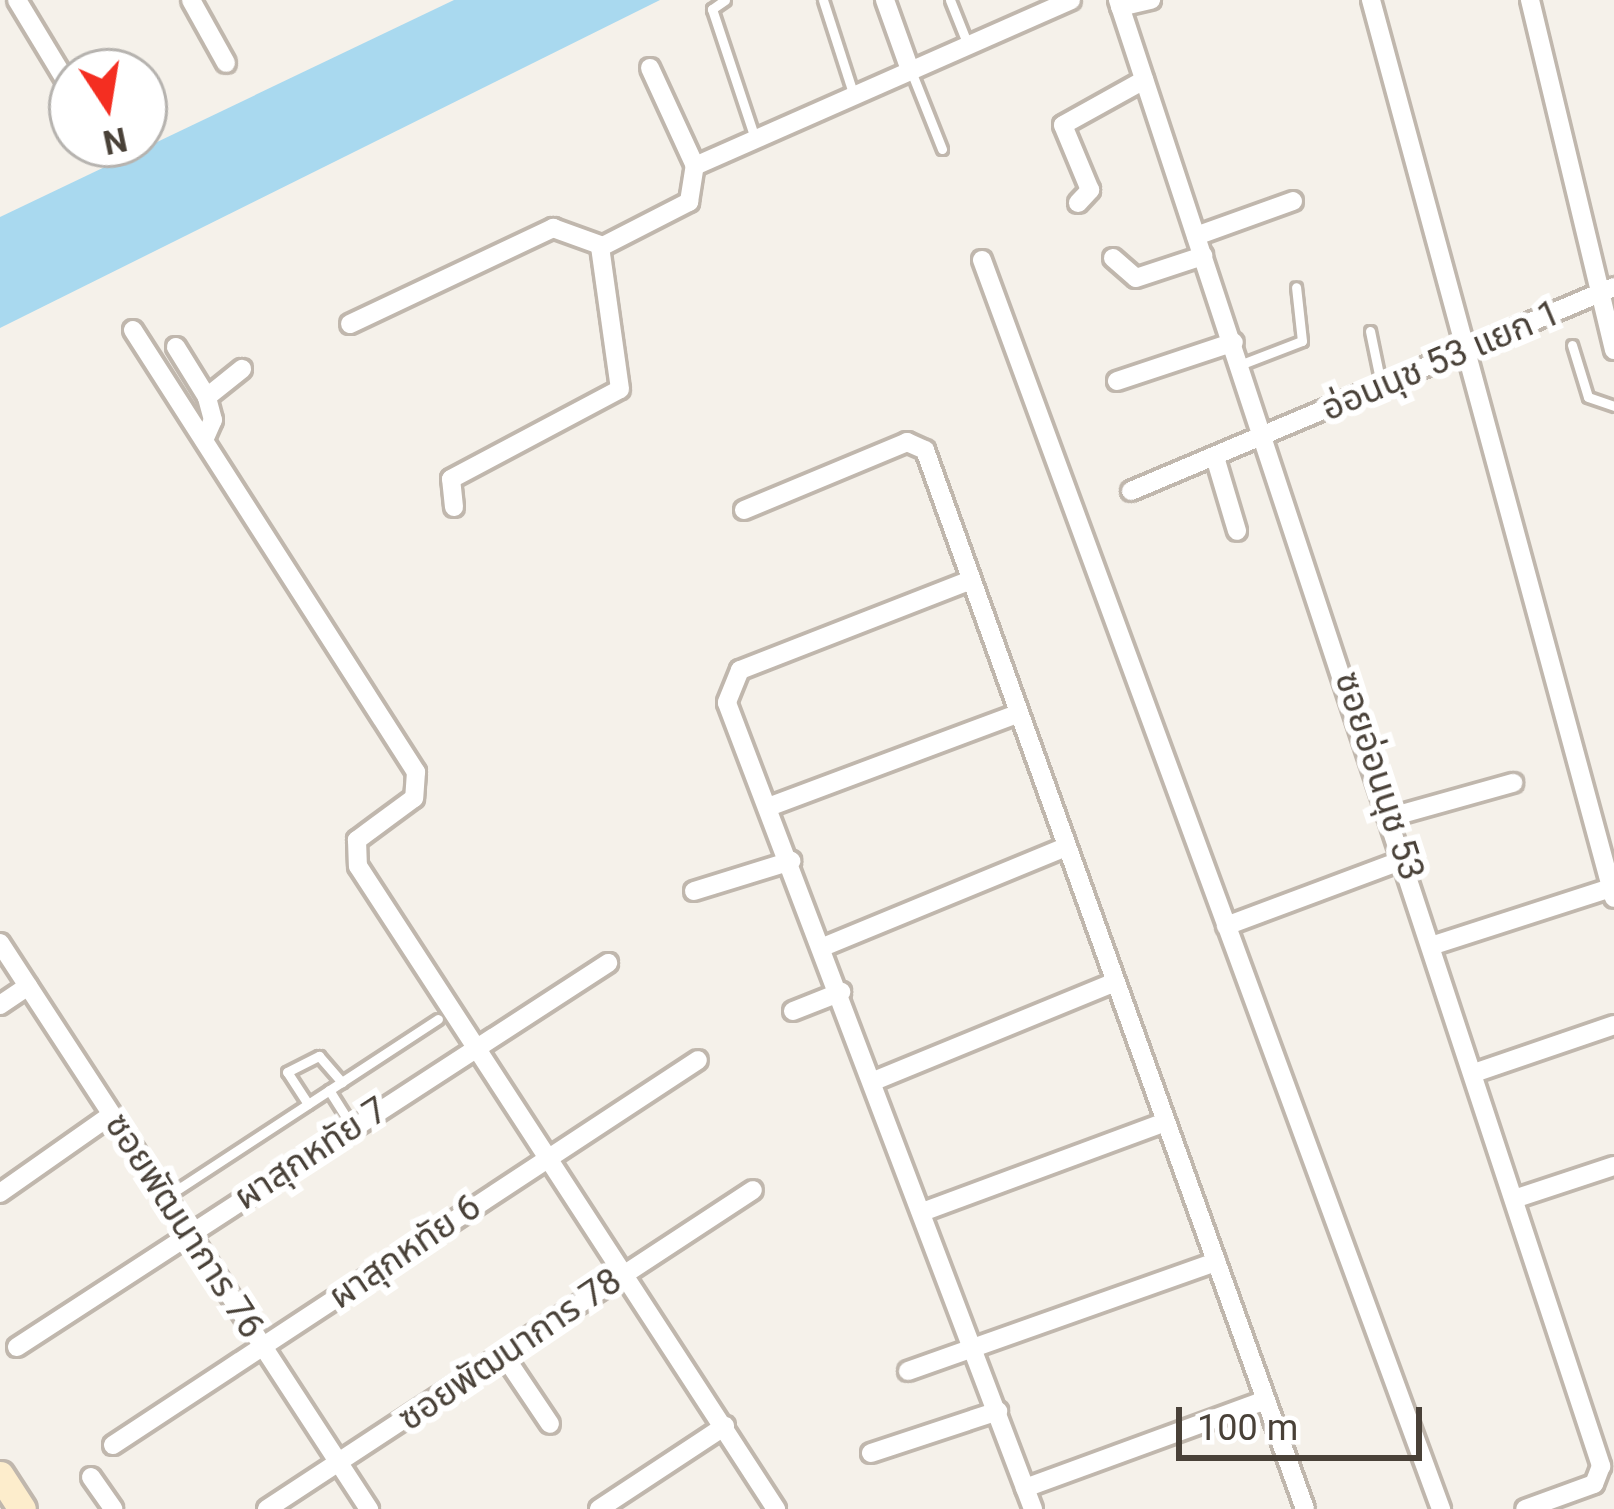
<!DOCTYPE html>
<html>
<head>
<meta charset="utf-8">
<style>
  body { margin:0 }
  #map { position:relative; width:1614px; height:1509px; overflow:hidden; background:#f5f1ea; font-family:Roboto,"Noto Sans Thai",sans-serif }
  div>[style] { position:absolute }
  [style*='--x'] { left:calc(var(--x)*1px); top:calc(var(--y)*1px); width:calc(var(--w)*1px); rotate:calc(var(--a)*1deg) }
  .water>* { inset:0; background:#a9d9ef }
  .roads { filter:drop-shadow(3px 0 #c0b7ad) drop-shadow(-3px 0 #c0b7ad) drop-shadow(0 3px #c0b7ad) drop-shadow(0 -3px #c0b7ad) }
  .lane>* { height:9px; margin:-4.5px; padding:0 4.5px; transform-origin:4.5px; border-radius:4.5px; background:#fff }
  .street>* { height:18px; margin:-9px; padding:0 9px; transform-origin:9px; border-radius:9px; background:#fff }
  .secondary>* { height:27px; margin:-13.5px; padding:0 13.5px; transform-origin:13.5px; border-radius:13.5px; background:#fdedcc }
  span { translate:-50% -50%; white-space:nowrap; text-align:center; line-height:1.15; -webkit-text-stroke:12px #fff; paint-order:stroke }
  .street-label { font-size:36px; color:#494138 }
  .north { position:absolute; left:48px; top:48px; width:120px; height:120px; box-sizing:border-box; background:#fff; border:3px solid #b6b3af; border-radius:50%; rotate:168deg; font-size:33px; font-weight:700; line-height:48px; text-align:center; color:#494138 }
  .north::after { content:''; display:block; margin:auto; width:42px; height:54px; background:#f42e21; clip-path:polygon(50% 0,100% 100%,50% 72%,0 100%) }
  .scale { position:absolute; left:1176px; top:1407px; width:246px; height:54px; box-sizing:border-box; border:6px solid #494138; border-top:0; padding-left:15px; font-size:36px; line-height:42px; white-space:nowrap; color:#494138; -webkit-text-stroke:9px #fff; paint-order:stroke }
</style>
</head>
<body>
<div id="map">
  <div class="water">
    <i style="clip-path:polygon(454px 0,660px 0,0 328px,0 217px)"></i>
  </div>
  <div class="roads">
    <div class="lane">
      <i style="--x:725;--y:0;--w:16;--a:145"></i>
      <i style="--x:712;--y:9;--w:136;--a:71.6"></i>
      <i style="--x:823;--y:0;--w:98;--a:72.1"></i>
      <i style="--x:950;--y:0;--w:48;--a:68.2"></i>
      <i style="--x:911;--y:71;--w:84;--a:68.3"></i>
      <i style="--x:1370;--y:331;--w:54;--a:78.3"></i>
      <i style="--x:1572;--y:345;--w:54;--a:72.9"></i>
      <i style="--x:1588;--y:397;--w:28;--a:19"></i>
      <i style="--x:1242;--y:364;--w:64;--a:-21"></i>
      <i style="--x:1302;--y:341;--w:54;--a:-96.3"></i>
      <i style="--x:329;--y:1090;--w:41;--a:57.8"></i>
      <i style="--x:308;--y:1104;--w:38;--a:-123"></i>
      <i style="--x:287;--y:1072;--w:36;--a:-27"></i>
      <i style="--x:319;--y:1056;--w:35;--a:49"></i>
      <i style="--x:166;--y:1197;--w:325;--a:-33.2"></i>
    </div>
    <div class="street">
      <i style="--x:17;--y:0;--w:106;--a:58.9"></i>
      <i style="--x:191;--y:0;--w:72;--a:60.9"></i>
      <i style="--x:885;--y:0;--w:74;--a:70.3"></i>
      <i style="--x:1118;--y:0;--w:1544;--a:71.76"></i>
      <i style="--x:1601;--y:1466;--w:19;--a:111"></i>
      <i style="--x:1594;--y:1484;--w:73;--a:160.1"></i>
      <i style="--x:1371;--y:0;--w:930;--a:74.86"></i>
      <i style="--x:1530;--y:0;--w:360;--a:76.5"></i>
      <i style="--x:1120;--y:7;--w:32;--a:-13"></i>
      <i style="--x:650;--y:68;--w:108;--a:65.3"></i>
      <i style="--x:1078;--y:203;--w:18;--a:-47"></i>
      <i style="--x:1090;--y:190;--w:70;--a:-112.6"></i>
      <i style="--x:1063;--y:125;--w:93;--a:-29.1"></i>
      <i style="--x:1196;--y:236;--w:103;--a:-19.8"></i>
      <i style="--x:1113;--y:258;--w:30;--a:41"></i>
      <i style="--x:1136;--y:278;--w:71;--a:-18.2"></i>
      <i style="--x:982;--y:260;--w:1331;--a:69.82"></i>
      <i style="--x:350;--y:324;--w:225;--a:-25.3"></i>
      <i style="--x:553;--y:228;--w:53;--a:19.8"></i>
      <i style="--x:603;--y:246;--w:97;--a:-27.1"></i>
      <i style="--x:689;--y:202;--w:36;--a:-81"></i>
      <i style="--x:695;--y:166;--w:411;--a:-23.8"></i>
      <i style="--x:133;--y:330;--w:525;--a:57.37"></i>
      <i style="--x:416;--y:772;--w:26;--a:94"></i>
      <i style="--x:414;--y:798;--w:71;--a:143.6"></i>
      <i style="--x:357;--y:840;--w:26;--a:88"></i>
      <i style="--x:358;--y:866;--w:767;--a:56.97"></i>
      <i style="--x:176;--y:347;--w:59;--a:58.2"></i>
      <i style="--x:1117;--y:381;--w:123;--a:-18.4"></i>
      <i style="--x:204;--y:440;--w:22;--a:-66"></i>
      <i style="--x:213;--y:420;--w:24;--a:-105"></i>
      <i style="--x:207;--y:397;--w:45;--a:-38.7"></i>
      <i style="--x:1215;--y:457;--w:77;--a:73.4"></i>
      <i style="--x:1131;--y:491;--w:524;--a:-22.9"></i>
      <i style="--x:454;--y:507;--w:28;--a:-96"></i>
      <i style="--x:451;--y:479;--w:191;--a:-28"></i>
      <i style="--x:620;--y:389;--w:143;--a:-98"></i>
      <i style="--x:744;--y:510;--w:177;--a:-22.6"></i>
      <i style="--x:907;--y:442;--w:20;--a:24"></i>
      <i style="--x:925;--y:450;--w:1125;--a:70.26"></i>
      <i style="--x:971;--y:580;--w:248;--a:158.7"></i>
      <i style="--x:740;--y:670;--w:35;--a:112"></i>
      <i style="--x:727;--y:703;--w:862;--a:69.21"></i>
      <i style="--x:771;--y:806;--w:263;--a:-20.5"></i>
      <i style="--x:1391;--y:817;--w:127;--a:-15.6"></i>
      <i style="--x:694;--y:891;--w:102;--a:-17.2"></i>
      <i style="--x:1226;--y:926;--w:191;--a:-20.5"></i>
      <i style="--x:0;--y:943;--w:676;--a:56.9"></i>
      <i style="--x:1434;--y:945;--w:186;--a:-17.9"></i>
      <i style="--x:823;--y:947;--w:257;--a:-22.4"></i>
      <i style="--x:0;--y:1005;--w:34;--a:-34"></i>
      <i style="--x:793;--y:1011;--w:52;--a:-21.6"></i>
      <i style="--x:1474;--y:1073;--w:148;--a:-18.9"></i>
      <i style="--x:874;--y:1081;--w:256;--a:-22.3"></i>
      <i style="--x:0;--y:1193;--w:136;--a:-35.1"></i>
      <i style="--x:1514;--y:1199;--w:105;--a:-18.3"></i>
      <i style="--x:925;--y:1211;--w:256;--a:-20.3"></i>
      <i style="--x:17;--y:1347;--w:705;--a:-33.01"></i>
      <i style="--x:503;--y:1354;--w:84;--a:56.1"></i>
      <i style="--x:908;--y:1371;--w:327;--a:-19.5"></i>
      <i style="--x:113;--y:1445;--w:700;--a:-33.35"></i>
      <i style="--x:871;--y:1453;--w:134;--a:-18.3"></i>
      <i style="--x:91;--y:1477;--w:39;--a:55"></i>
      <i style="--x:1025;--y:1488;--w:256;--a:-20.1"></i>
      <i style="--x:267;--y:1509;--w:581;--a:-33.28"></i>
      <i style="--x:599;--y:1509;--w:151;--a:-33.4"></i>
    </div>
    <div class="secondary">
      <i style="--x:0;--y:1475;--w:40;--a:57.1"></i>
    </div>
  </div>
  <div class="street-label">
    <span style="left:1441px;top:361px;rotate:-23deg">อ่อนนุช 53 แยก 1</span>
    <span style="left:1379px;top:776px;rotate:72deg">ซอยอ่อนนุช 53</span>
    <span style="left:311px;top:1154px;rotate:-33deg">ผาสุกหทัย 7</span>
    <span style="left:184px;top:1226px;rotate:57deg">ซอยพัฒนาการ 76</span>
    <span style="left:405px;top:1252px;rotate:-34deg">ผาสุกหทัย 6</span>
    <span style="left:510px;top:1350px;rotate:-34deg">ซอยพัฒนาการ 78</span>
  </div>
  <div class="north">N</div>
  <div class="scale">100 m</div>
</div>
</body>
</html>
